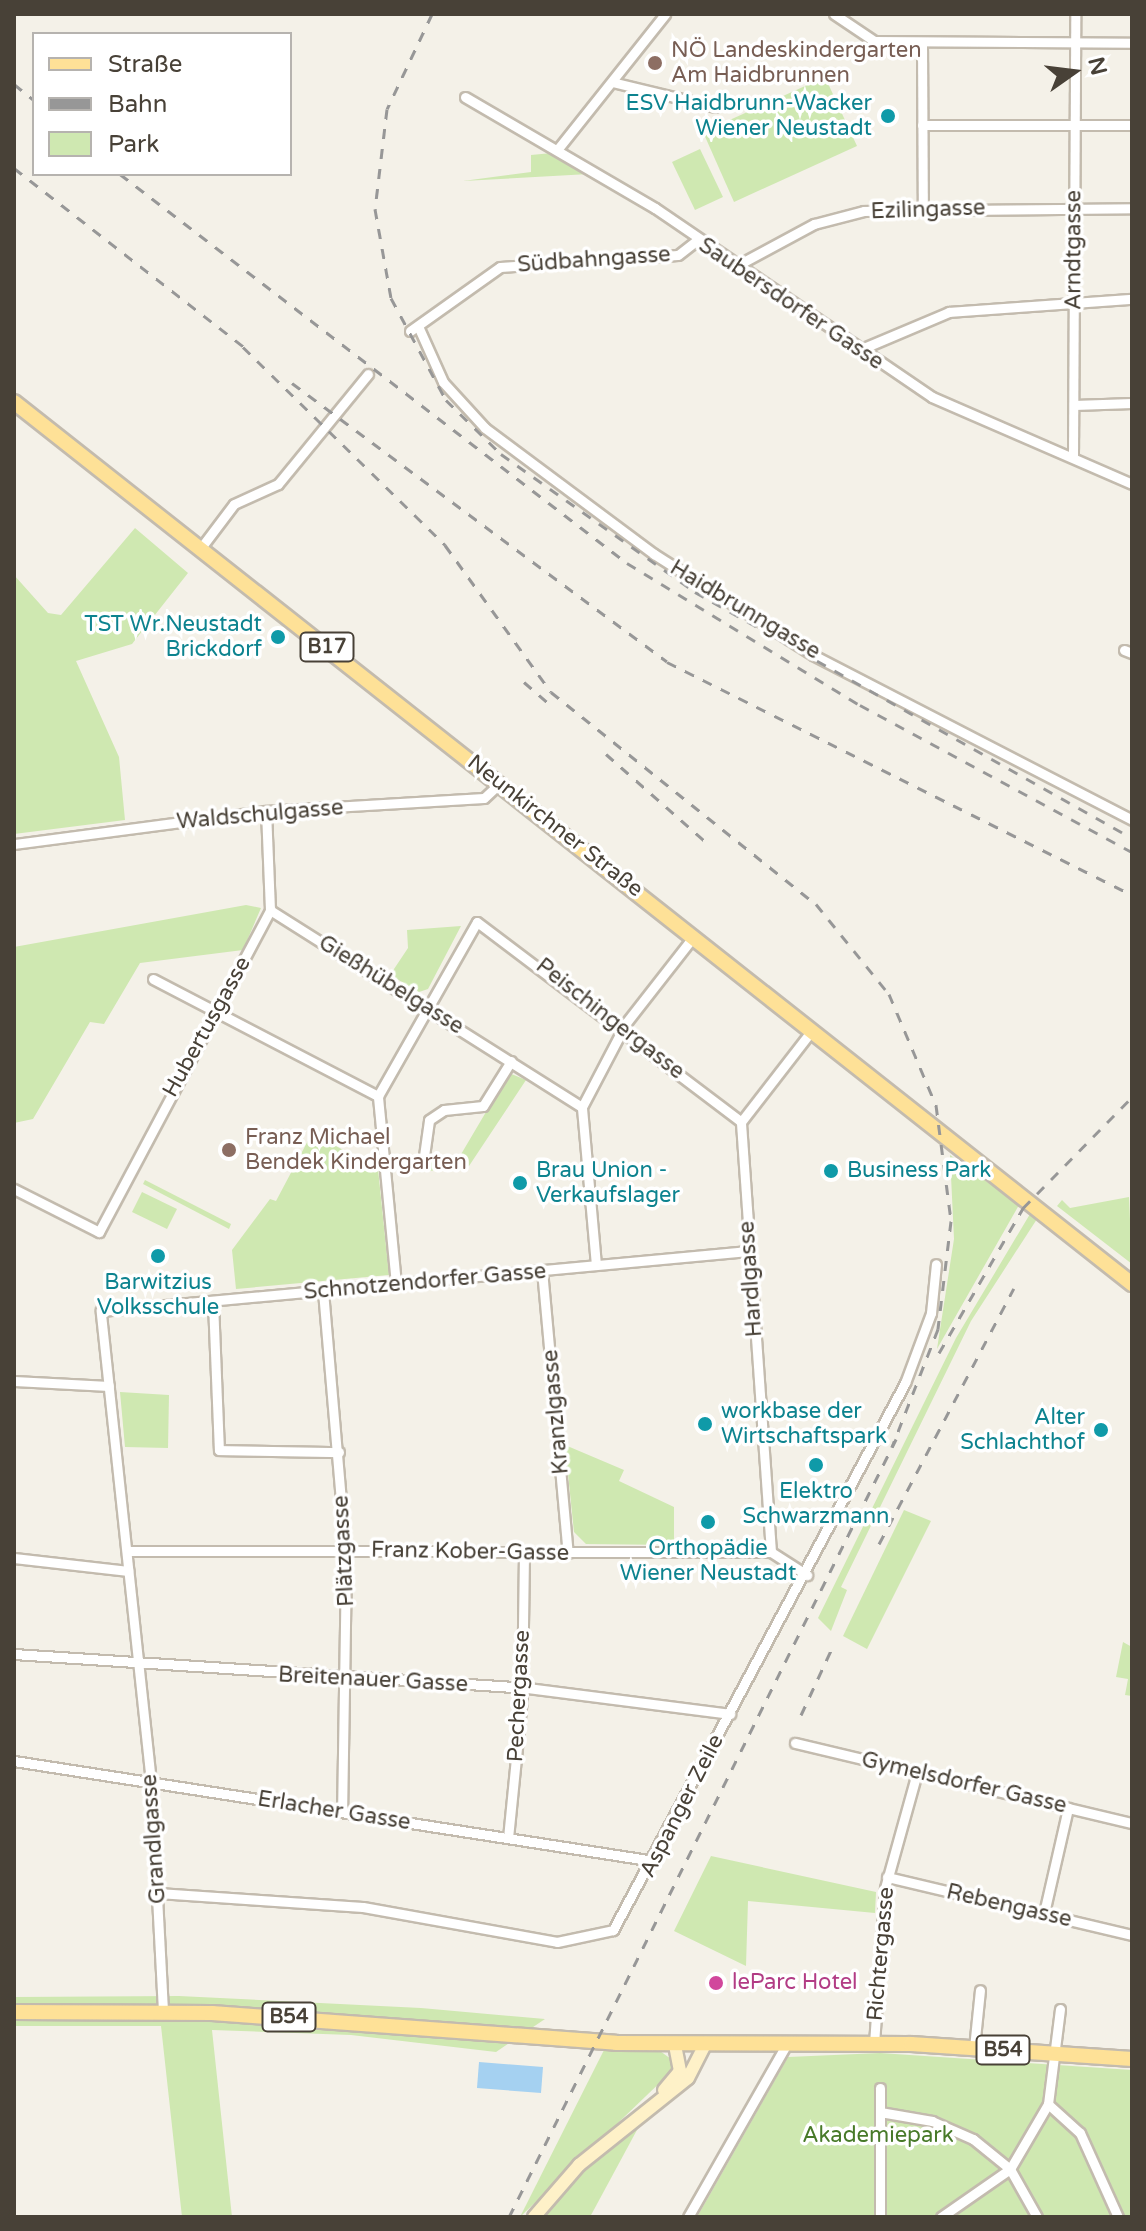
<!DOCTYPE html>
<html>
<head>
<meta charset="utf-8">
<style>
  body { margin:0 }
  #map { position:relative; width:1146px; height:2231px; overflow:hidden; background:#f4f1e8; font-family:"Varela Round",sans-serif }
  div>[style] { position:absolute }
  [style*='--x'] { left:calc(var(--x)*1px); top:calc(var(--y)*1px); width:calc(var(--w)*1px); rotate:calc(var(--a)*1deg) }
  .green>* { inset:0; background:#cfe8b1 }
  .water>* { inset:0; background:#a5d1f1 }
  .roads { filter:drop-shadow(2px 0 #c3bbae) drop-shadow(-2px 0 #c3bbae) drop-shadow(0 2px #c3bbae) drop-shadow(0 -2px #c3bbae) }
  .street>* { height:9px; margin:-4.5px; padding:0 4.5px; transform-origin:4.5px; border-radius:4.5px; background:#fff }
  .secondary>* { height:12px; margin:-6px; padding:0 6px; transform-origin:6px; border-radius:6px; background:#fef1c8 }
  .primary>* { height:14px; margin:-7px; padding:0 7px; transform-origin:7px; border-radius:7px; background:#fee197 }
  .rail>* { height:3px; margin-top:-1.5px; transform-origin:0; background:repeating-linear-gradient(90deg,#979797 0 10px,transparent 0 20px) }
  .dots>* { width:22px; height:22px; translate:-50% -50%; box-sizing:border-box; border:4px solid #fff; border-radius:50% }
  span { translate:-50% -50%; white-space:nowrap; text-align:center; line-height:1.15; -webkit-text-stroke:7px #fff; paint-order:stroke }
  .shield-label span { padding:2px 6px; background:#fff; border:2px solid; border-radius:6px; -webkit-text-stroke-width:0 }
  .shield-label { font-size:20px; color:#484137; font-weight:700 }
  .education-label { font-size:22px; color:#785e54 }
  .left { translate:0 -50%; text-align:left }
  .culture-label { font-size:22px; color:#0d838f }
  .right { translate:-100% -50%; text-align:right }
  .street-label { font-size:22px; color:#484137 }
  .hotel-label { font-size:22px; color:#b23c85 }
  .park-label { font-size:22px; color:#487a29 }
  .frame { position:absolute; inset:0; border:16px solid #484137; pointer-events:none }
  .legend { position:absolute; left:32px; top:32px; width:260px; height:144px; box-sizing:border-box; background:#fff; border:2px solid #b6b3af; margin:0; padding:10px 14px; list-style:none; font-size:24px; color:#484137 }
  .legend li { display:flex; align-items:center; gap:16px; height:40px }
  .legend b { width:40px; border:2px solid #b6b3af }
  .north { position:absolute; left:1034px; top:32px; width:80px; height:80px; -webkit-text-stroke:6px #fff; paint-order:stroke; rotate:76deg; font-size:22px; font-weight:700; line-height:32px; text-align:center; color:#484137 }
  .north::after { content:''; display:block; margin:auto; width:28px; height:36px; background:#484137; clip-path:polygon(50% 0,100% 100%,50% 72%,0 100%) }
</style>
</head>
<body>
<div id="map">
  <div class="green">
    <i style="clip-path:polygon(825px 77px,857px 146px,734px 202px,703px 132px)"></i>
    <i style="clip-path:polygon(700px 149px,723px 197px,695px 210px,672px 162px)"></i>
    <i style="clip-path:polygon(552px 153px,589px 174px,463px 181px,531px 172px,531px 155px)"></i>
    <i style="clip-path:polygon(135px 528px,188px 573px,132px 644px,76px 661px,119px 757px,125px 820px,14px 834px,14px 575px,48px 613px,61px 615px)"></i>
    <i style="clip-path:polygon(246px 905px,261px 908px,243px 950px,140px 963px,104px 1024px,90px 1022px,33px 1119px,14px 1123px,14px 947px)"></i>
    <i style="clip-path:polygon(461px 926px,428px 989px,419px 992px,390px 975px,408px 948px,407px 930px)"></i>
    <i style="clip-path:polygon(509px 1073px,526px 1080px,469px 1166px,421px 1172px,420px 1160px,460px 1156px)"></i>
    <i style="clip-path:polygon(312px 1133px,378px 1169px,389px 1275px,236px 1289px,232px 1250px,270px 1199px,276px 1201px)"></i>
    <i style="clip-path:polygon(950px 1155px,1019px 1205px,937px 1349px,954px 1239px)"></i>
    <i style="clip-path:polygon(145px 1180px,231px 1224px,229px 1229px,143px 1184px)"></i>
    <i style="clip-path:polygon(142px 1192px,177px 1209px,167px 1229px,132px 1212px)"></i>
    <i style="clip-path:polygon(1129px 1197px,1132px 1264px,1057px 1206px,1062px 1200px,1070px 1208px)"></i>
    <i style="clip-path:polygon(1030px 1214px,1037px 1219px,971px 1321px,841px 1587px,847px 1590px,831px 1631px,818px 1618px,956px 1338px)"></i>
    <i style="clip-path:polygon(120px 1392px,169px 1395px,168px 1448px,125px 1447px)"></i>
    <i style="clip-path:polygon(565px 1445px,624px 1470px,619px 1481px,674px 1507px,674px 1545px,586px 1544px,574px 1532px)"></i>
    <i style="clip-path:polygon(904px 1510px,931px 1521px,867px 1649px,843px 1636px)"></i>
    <i style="clip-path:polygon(1123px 1642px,1132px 1647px,1132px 1696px,1125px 1695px,1128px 1679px,1116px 1677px)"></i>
    <i style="clip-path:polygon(711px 1856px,876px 1892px,875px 1913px,748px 1901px,746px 1966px,674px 1931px)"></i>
    <i style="clip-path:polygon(179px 1996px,421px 2008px,545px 2019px,496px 2052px,351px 2035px,212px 2030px,232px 2217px,182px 2217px,161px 2026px,14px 2026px,14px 1997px)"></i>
    <i style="clip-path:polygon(604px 2050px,660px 2051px,671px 2059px,671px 2072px,520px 2217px)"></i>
    <i style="clip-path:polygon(880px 2053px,1132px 2070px,1132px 2217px,697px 2217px,788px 2057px)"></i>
    <i style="clip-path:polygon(651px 2104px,590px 2217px,534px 2217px,540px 2207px)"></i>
  </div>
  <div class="water">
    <i style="clip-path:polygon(479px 2062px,543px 2067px,541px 2093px,477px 2088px)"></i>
  </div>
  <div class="roads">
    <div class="street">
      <i style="--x:834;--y:14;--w:48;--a:34"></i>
      <i style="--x:874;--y:41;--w:258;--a:0.4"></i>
      <i style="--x:922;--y:43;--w:164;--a:89.7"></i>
      <i style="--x:612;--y:82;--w:106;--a:13.6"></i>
      <i style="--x:465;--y:97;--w:220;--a:30.3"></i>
      <i style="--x:655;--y:208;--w:335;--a:34.3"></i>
      <i style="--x:932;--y:397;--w:218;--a:23.5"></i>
      <i style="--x:922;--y:125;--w:210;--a:0"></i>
      <i style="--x:557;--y:150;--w:174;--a:-51.5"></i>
      <i style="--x:736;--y:266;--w:89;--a:-28.3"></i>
      <i style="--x:814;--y:224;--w:52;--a:-14.6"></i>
      <i style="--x:864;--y:211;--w:268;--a:-0.6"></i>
      <i style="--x:418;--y:326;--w:61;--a:65.9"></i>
      <i style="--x:443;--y:382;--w:62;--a:47.6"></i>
      <i style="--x:485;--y:428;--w:211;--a:36.7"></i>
      <i style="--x:654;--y:554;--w:188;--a:32.4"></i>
      <i style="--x:813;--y:655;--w:359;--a:27.3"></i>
      <i style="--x:410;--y:331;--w:110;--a:-35.4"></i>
      <i style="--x:500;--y:267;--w:178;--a:-3.9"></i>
      <i style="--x:678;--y:255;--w:24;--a:-38"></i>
      <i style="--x:859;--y:350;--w:98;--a:-22.9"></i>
      <i style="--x:949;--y:312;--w:183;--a:-4.1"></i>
      <i style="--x:1074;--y:405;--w:58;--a:-2"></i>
      <i style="--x:1073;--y:457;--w:443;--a:-89.7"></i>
      <i style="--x:200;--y:549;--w:56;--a:-52.9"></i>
      <i style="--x:234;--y:504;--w:48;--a:-24.4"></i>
      <i style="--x:278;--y:484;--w:142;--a:-50.7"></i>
      <i style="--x:1124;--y:650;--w:9;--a:21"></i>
      <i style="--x:14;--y:844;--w:254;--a:-7.5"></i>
      <i style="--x:266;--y:811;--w:218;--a:-3.4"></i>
      <i style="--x:484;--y:798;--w:22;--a:-43"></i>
      <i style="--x:270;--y:910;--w:369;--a:32.3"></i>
      <i style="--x:153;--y:979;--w:254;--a:27.5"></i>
      <i style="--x:424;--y:1156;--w:36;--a:-82"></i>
      <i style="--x:429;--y:1120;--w:18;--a:-34"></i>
      <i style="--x:444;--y:1110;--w:39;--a:-6"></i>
      <i style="--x:483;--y:1106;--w:53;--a:-58.1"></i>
      <i style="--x:14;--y:1189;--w:95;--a:26.8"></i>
      <i style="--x:99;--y:1232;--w:365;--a:-62"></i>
      <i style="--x:270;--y:910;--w:99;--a:-92.3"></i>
      <i style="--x:596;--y:1265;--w:159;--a:-95.1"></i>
      <i style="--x:582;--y:1107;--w:95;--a:-62.4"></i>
      <i style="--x:626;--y:1023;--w:110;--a:-52"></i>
      <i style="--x:542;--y:1270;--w:284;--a:84.8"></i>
      <i style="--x:396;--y:1284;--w:189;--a:-95.5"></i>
      <i style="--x:378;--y:1096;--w:200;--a:-60.4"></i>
      <i style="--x:477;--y:922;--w:331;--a:37.1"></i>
      <i style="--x:323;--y:1291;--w:272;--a:85.1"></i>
      <i style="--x:346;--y:1562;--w:250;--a:90.9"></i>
      <i style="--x:213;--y:1302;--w:148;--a:87.7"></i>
      <i style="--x:219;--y:1450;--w:120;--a:1"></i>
      <i style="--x:14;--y:1381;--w:95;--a:3"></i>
      <i style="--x:128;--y:1551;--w:643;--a:0.09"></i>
      <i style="--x:771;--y:1552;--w:43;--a:32.6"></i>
      <i style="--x:771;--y:1552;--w:431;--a:-94"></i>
      <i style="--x:741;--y:1122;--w:116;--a:-52.3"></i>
      <i style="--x:14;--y:1558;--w:115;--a:6.5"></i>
      <i style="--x:14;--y:1654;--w:515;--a:3.78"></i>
      <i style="--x:528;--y:1688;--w:204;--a:7.3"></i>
      <i style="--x:795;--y:1743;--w:346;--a:13.4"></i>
      <i style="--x:14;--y:1761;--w:648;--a:8.88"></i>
      <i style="--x:508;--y:1838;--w:142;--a:-84.3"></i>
      <i style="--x:522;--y:1697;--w:143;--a:-89.2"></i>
      <i style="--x:887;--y:1877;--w:252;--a:13.3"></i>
      <i style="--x:158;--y:1893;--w:205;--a:3.9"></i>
      <i style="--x:363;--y:1907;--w:197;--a:10.2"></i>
      <i style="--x:557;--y:1942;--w:57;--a:-12.1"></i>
      <i style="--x:613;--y:1930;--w:620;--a:-61.91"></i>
      <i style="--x:905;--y:1383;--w:75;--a:-69.6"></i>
      <i style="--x:931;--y:1313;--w:49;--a:-84.2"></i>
      <i style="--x:1044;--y:1913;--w:108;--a:-77.1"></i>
      <i style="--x:1060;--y:2009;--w:96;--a:97.2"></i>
      <i style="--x:1048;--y:2104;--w:43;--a:42.2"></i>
      <i style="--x:1080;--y:2133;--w:92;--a:65.7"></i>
      <i style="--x:163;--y:2011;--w:229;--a:-93"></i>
      <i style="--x:151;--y:1782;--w:474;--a:-96.1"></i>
      <i style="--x:101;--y:1311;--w:650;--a:-5.3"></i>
      <i style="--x:874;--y:2044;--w:156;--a:-86"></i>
      <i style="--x:885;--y:1888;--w:119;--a:-74.5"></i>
      <i style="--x:974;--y:2048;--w:58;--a:-84.1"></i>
      <i style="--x:880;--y:2088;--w:129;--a:90"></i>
      <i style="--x:880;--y:2112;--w:53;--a:9.8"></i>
      <i style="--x:932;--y:2121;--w:45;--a:23.7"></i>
      <i style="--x:973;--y:2139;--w:48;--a:39"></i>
      <i style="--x:1010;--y:2169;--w:84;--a:145.2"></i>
      <i style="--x:688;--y:2217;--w:198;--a:-60.3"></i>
      <i style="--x:1037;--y:2217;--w:55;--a:-119.4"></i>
      <i style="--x:1010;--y:2169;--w:75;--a:-59.7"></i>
    </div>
    <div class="secondary">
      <i style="--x:664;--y:2090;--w:25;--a:-50"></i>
      <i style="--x:680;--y:2071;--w:26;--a:-101"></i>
      <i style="--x:534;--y:2217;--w:69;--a:-49.1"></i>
      <i style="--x:579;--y:2165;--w:139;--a:-38.6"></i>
      <i style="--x:688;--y:2078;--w:37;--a:-63"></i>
    </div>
    <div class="primary">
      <i style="--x:14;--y:402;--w:1424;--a:38.27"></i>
      <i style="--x:14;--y:2012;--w:198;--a:0.3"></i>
      <i style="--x:212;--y:2013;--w:405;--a:4.2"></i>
      <i style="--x:616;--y:2043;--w:295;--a:0.2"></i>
      <i style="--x:911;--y:2044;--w:222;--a:3.9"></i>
    </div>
  </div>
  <div class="rail">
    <i style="--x:432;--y:14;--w:105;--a:115.3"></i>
    <i style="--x:387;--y:109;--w:101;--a:96.8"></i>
    <i style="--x:375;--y:209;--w:90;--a:79.8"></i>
    <i style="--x:391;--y:298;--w:116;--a:61.7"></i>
    <i style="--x:446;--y:400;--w:77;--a:44.5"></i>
    <i style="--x:501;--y:454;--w:238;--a:35.4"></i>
    <i style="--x:695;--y:592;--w:501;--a:29.38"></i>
    <i style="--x:14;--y:84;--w:26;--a:39"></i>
    <i style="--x:14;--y:168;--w:299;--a:37.9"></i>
    <i style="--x:120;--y:174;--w:639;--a:37.5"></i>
    <i style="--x:627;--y:563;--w:273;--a:31.4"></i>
    <i style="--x:860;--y:705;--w:309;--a:28.4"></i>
    <i style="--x:243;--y:347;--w:283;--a:44.4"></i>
    <i style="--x:445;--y:545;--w:181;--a:54.2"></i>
    <i style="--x:551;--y:692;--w:339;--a:38.7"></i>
    <i style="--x:816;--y:904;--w:116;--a:51"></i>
    <i style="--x:889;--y:994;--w:121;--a:67.1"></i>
    <i style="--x:936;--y:1105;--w:117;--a:82.6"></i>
    <i style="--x:951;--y:1221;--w:109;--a:96.9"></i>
    <i style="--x:938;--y:1329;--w:127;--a:111.3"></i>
    <i style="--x:292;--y:383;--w:467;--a:36.6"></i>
    <i style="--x:667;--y:662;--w:520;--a:26.61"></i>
    <i style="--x:524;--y:682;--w:33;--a:41"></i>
    <i style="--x:606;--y:754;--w:136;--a:41.4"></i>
    <i style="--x:939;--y:1353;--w:168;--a:-59.9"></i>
    <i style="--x:1023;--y:1208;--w:156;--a:-45.5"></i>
    <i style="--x:879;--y:1544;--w:289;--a:-62.2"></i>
    <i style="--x:801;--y:1715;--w:76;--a:-65.1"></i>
    <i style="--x:509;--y:2217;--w:869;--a:-63.55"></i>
  </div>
  <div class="dots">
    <i style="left:655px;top:63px;background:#8d6e63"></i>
    <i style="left:888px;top:116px;background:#0f9aa8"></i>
    <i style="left:278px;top:637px;background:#0f9aa8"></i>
    <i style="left:229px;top:1150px;background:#8d6e63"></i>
    <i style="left:831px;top:1171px;background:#0f9aa8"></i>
    <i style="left:520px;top:1183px;background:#0f9aa8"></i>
    <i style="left:158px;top:1256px;background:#0f9aa8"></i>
    <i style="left:705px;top:1424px;background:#0f9aa8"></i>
    <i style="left:1101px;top:1430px;background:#0f9aa8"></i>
    <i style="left:816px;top:1465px;background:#0f9aa8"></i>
    <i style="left:708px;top:1522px;background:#0f9aa8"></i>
    <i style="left:716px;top:1983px;background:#d1479c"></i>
  </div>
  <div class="shield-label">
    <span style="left:327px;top:647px">B17</span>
    <span style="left:289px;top:2017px">B54</span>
    <span style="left:1003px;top:2050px">B54</span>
  </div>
  <div class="education-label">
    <span class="left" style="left:671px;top:63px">NÖ Landeskindergarten<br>Am Haidbrunnen</span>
    <span class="left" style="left:245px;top:1150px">Franz Michael<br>Bendek Kindergarten</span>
  </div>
  <div class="culture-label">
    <span class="right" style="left:872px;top:116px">ESV Haidbrunn-Wacker<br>Wiener Neustadt</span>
    <span class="right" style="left:262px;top:637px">TST Wr.Neustadt<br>Brickdorf</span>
    <span class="left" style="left:536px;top:1183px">Brau Union -<br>Verkaufslager</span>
    <span class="left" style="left:847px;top:1171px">Business Park</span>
    <span style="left:158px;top:1295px">Barwitzius<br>Volksschule</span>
    <span class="left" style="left:721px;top:1424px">workbase der<br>Wirtschaftspark</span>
    <span class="right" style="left:1085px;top:1430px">Alter<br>Schlachthof</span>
    <span style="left:816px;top:1504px">Elektro<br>Schwarzmann</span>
    <span style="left:708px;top:1561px">Orthopädie<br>Wiener Neustadt</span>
  </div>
  <div class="street-label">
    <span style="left:928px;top:210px;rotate:-2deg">Ezilingasse</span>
    <span style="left:1074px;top:250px;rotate:-90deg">Arndtgasse</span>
    <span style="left:594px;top:260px;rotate:-4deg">Südbahngasse</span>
    <span style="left:791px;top:304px;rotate:34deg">Saubersdorfer Gasse</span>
    <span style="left:745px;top:610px;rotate:31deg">Haidbrunngasse</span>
    <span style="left:260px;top:815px;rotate:-5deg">Waldschulgasse</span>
    <span style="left:555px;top:826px;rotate:38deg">Neunkirchner Straße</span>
    <span style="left:391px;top:985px;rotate:32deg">Gießhübelgasse</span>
    <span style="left:610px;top:1019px;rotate:38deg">Peischingergasse</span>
    <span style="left:207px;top:1027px;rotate:-61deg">Hubertusgasse</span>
    <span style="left:751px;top:1279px;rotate:-94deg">Hardlgasse</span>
    <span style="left:425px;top:1282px;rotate:-5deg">Schnotzendorfer Gasse</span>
    <span style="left:556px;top:1412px;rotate:-95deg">Kranzlgasse</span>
    <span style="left:344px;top:1551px;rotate:-93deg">Plätzgasse</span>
    <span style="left:470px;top:1552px;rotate:1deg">Franz Kober-Gasse</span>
    <span style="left:373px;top:1680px;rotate:3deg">Breitenauer Gasse</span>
    <span style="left:519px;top:1696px;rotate:-87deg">Pechergasse</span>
    <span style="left:964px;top:1783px;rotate:13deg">Gymelsdorfer Gasse</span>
    <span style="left:682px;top:1806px;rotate:-63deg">Aspanger Zeile</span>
    <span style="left:334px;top:1811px;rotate:9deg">Erlacher Gasse</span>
    <span style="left:154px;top:1839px;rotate:-94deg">Grandlgasse</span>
    <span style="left:1009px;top:1906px;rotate:13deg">Rebengasse</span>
    <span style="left:881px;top:1954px;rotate:-85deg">Richtergasse</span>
  </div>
  <div class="hotel-label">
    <span class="left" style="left:732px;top:1983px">leParc Hotel</span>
  </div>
  <div class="park-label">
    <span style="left:878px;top:2136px">Akademiepark</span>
  </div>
  <div class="frame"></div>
  <ul class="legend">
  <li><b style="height:10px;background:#fee197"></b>Straße</li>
  <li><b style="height:10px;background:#979797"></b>Bahn</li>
  <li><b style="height:22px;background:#cfe8b1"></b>Park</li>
  </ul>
  <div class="north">N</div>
</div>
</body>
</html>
